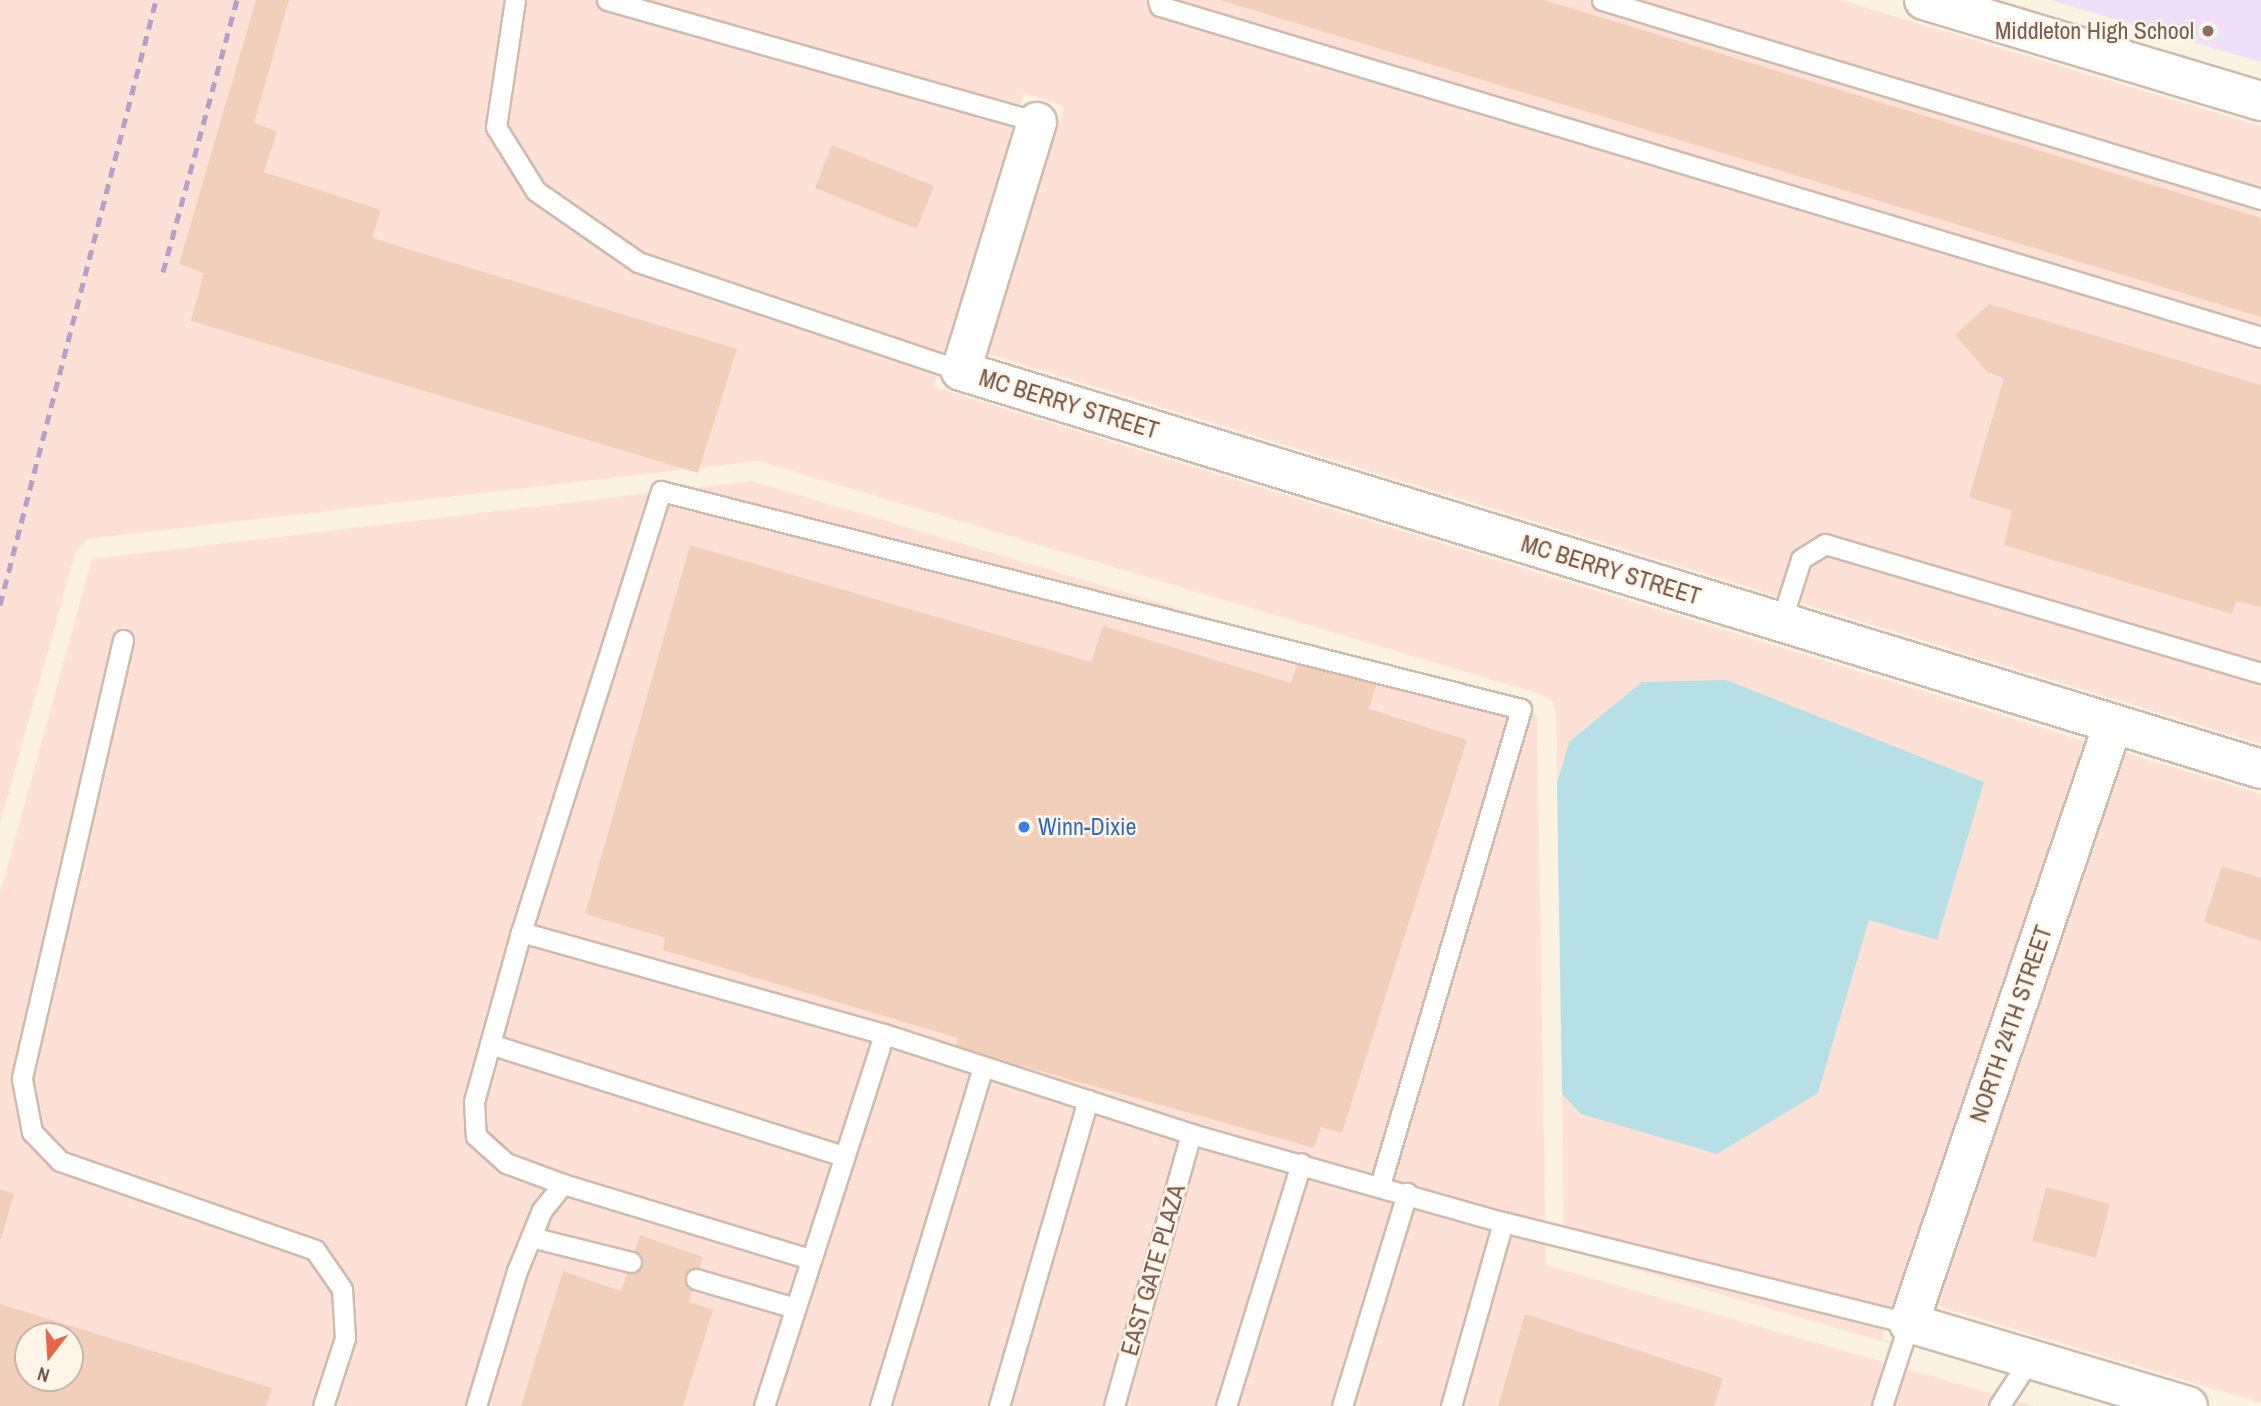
<!DOCTYPE html>
<html>
<head>
<meta charset="utf-8">
<style>
  body { margin:0 }
  #map { position:relative; width:2261px; height:1406px; overflow:hidden; background:#fcf2e2; font-family:"Archivo Narrow",sans-serif }
  div>[style] { position:absolute }
  [style*='--x'] { left:calc(var(--x)*1px); top:calc(var(--y)*1px); width:calc(var(--w)*1px); rotate:calc(var(--a)*1deg) }
  .commercial>* { inset:0; background:#fde1d6 }
  .education>* { inset:0; background:#efdff8 }
  .water>* { inset:0; background:#b7e0e6 }
  .building>* { inset:0; background:#f2cfba }
  .roads { filter:drop-shadow(2px 0 #cfbbac) drop-shadow(-2px 0 #cfbbac) drop-shadow(0 2px #cfbbac) drop-shadow(0 -2px #cfbbac) }
  .service>* { height:19px; margin:-9.5px; padding:0 9.5px; transform-origin:9.5px; border-radius:9.5px; background:#fff }
  .minor>* { height:38px; margin:-19px; padding:0 19px; transform-origin:19px; border-radius:19px; background:#fff }
  .rail>* { height:5px; margin-top:-2.5px; transform-origin:0; background:repeating-linear-gradient(90deg,#b4a1c5 0 10px,transparent 0 17px) }
  .dots>* { width:19px; height:19px; translate:-50% -50%; box-sizing:border-box; border:4px solid #fff6e9; border-radius:50% }
  span { translate:-50% -50%; white-space:nowrap; text-align:center; line-height:1.15; -webkit-text-stroke:5px #fff6e9; paint-order:stroke }
  .education-label { font-size:24px; color:#785e54 }
  .right { translate:-100% -50%; text-align:right }
  .street-label { font-size:24px; color:#745749 }
  .shop-label { font-size:24px; color:#366cbe }
  .left { translate:0 -50%; text-align:left }
  .north { position:absolute; left:14px; top:1322px; width:70px; height:70px; box-sizing:border-box; background:#fff6e9; border:2px solid #c7b6a9; border-radius:50%; rotate:197deg; font-size:19px; font-weight:700; line-height:28px; text-align:center; color:#745749 }
  .north::after { content:''; display:block; margin:auto; width:24px; height:32px; background:#e76647; clip-path:polygon(50% 0,100% 100%,50% 72%,0 100%) }
</style>
</head>
<body>
<div id="map">
  <div class="commercial">
    <i style="clip-path:polygon(0 0,1840px 0,2261px 126px,2261px 744px,988px 354px,1064px 106px,1024px 93px,934px 387px,2085px 741px,1882px 1338px,1906px 1348px,1564px 1249px,1562px 1094px,1581px 1114px,1818px 1093px,1869px 919px,1569px 742px,1557px 784px,1556px 713px,1552px 701px,1543px 695px,758px 461px,86px 539px,75px 554px,0 824px)"></i>
    <i style="clip-path:polygon(evenodd,752px 481px,1537px 715px,1546px 1265px,2035px 1406px,0 1406px,0 893px,92px 559px,752px 481px,28px 1336px,70px 1336px,70px 1378px,28px 1378px,28px 1336px)"></i>
    <i style="clip-path:polygon(2126px 753px,2261px 794px,2261px 1403px,1937px 1306px)"></i>
  </div>
  <div class="education">
    <i style="clip-path:polygon(2051px 0,2261px 0,2261px 62px,2050px 0)"></i>
  </div>
  <div class="water">
    <i style="clip-path:polygon(1726px 680px,1984px 782px,1937px 940px,1869px 920px,1818px 1093px,1717px 1154px,1581px 1114px,1562px 1094px,1557px 784px,1569px 742px,1642px 682px)"></i>
  </div>
  <div class="building">
    <i style="clip-path:polygon(256px 0,289px 0,254px 123px,277px 131px,264px 172px,381px 210px,372px 238px,737px 349px,698px 473px,191px 321px,204px 273px,179px 264px)"></i>
    <i style="clip-path:polygon(1220px 0,1544px 0,2261px 218px,2261px 317px)"></i>
    <i style="clip-path:polygon(832px 145px,934px 186px,917px 229px,815px 188px)"></i>
    <i style="clip-path:polygon(1989px 304px,2261px 385px,2261px 607px,2236px 601px,2232px 614px,2004px 545px,2012px 511px,1969px 497px,2004px 378px,1987px 372px,1955px 335px)"></i>
    <i style="clip-path:polygon(690px 545px,1091px 662px,1103px 626px,1291px 683px,1300px 656px,1378px 680px,1369px 709px,1467px 740px,1342px 1133px,1321px 1127px,1314px 1148px,955px 1047px,958px 1038px,663px 950px,665px 938px,585px 914px)"></i>
    <i style="clip-path:polygon(2222px 866px,2261px 878px,2261px 941px,2204px 922px)"></i>
    <i style="clip-path:polygon(2046px 1187px,2110px 1204px,2096px 1258px,2032px 1241px)"></i>
    <i style="clip-path:polygon(0 1189px,14px 1194px,1px 1239px,0 1239px)"></i>
    <i style="clip-path:polygon(640px 1235px,703px 1257px,689px 1302px,713px 1310px,683px 1406px,521px 1406px,563px 1271px,621px 1291px)"></i>
    <i style="clip-path:polygon(evenodd,0 1304px,272px 1388px,266px 1406px,0 1406px,0 1304px,28px 1336px,70px 1336px,70px 1378px,28px 1378px,28px 1336px)"></i>
    <i style="clip-path:polygon(1525px 1314px,1723px 1378px,1714px 1406px,1498px 1406px)"></i>
  </div>
  <div class="roads">
    <div class="service">
      <i style="--x:515;--y:0;--w:128;--a:98.5"></i>
      <i style="--x:496;--y:127;--w:75;--a:58"></i>
      <i style="--x:536;--y:191;--w:124;--a:34.8"></i>
      <i style="--x:638;--y:262;--w:341;--a:18.6"></i>
      <i style="--x:607;--y:0;--w:447;--a:15.8"></i>
      <i style="--x:1158;--y:0;--w:6;--a:72"></i>
      <i style="--x:1160;--y:6;--w:1150;--a:16.73"></i>
      <i style="--x:1602;--y:0;--w:688;--a:16.8"></i>
      <i style="--x:1781;--y:622;--w:66;--a:-72.4"></i>
      <i style="--x:1801;--y:559;--w:28;--a:-32"></i>
      <i style="--x:1825;--y:544;--w:455;--a:16.5"></i>
      <i style="--x:123;--y:640;--w:450;--a:103"></i>
      <i style="--x:22;--y:1079;--w:54;--a:79.3"></i>
      <i style="--x:32;--y:1132;--w:40;--a:46"></i>
      <i style="--x:60;--y:1161;--w:270;--a:19.2"></i>
      <i style="--x:315;--y:1250;--w:47;--a:55.3"></i>
      <i style="--x:342;--y:1289;--w:49;--a:86.5"></i>
      <i style="--x:345;--y:1338;--w:71;--a:107.9"></i>
      <i style="--x:521;--y:932;--w:175;--a:105.5"></i>
      <i style="--x:474;--y:1101;--w:35;--a:87"></i>
      <i style="--x:476;--y:1136;--w:40;--a:42"></i>
      <i style="--x:506;--y:1163;--w:61;--a:20.2"></i>
      <i style="--x:490;--y:1044;--w:371;--a:17.6"></i>
      <i style="--x:1380;--y:1185;--w:496;--a:-73.5"></i>
      <i style="--x:1521;--y:709;--w:887;--a:-165.78"></i>
      <i style="--x:661;--y:491;--w:463;--a:107.6"></i>
      <i style="--x:521;--y:932;--w:377;--a:15.7"></i>
      <i style="--x:884;--y:1034;--w:323;--a:18"></i>
      <i style="--x:1191;--y:1134;--w:324;--a:15.8"></i>
      <i style="--x:1503;--y:1222;--w:418;--a:14"></i>
      <i style="--x:1909;--y:1323;--w:87;--a:108"></i>
      <i style="--x:531;--y:1237;--w:103;--a:14"></i>
      <i style="--x:696;--y:1279;--w:103;--a:16.3"></i>
      <i style="--x:476;--y:1406;--w:141;--a:-73.1"></i>
      <i style="--x:517;--y:1271;--w:66;--a:-67.7"></i>
      <i style="--x:542;--y:1210;--w:33;--a:-51"></i>
      <i style="--x:563;--y:1184;--w:258;--a:16.9"></i>
      <i style="--x:764;--y:1406;--w:391;--a:-72.1"></i>
      <i style="--x:880;--y:1406;--w:355;--a:-73.1"></i>
      <i style="--x:999;--y:1406;--w:319;--a:-73.8"></i>
      <i style="--x:1114;--y:1406;--w:283;--a:-74.2"></i>
      <i style="--x:1226;--y:1406;--w:254;--a:-72.8"></i>
      <i style="--x:1342;--y:1406;--w:223;--a:-73"></i>
      <i style="--x:1451;--y:1406;--w:191;--a:-74.2"></i>
      <i style="--x:1999;--y:1406;--w:56;--a:-56.6"></i>
    </div>
    <div class="minor">
      <i style="--x:1924;--y:0;--w:352;--a:16.7"></i>
      <i style="--x:1037;--y:122;--w:260;--a:107"></i>
      <i style="--x:961;--y:371;--w:1360;--a:17.02"></i>
      <i style="--x:2113;--y:724;--w:633;--a:108.81"></i>
      <i style="--x:1909;--y:1323;--w:291;--a:16.6"></i>
    </div>
  </div>
  <div class="rail">
    <i style="--x:163;--y:272;--w:282;--a:-74.8"></i>
    <i style="--x:0;--y:605;--w:625;--a:-75.54"></i>
  </div>
  <div class="dots">
    <i style="left:2208px;top:31px;background:#8d6e63"></i>
    <i style="left:1024px;top:827px;background:#3f7fe0"></i>
  </div>
  <div class="education-label">
    <span class="right" style="left:2194px;top:31px">Middleton High School</span>
  </div>
  <div class="street-label">
    <span style="left:1069px;top:404px;rotate:17deg">MC BERRY STREET</span>
    <span style="left:1611px;top:570px;rotate:17deg">MC BERRY STREET</span>
    <span style="left:2011px;top:1024px;rotate:-71deg">NORTH 24TH STREET</span>
    <span style="left:1153px;top:1270px;rotate:-74deg">EAST GATE PLAZA</span>
  </div>
  <div class="shop-label">
    <span class="left" style="left:1038px;top:827px">Winn-Dixie</span>
  </div>
  <div class="north">N</div>
</div>
</body>
</html>
